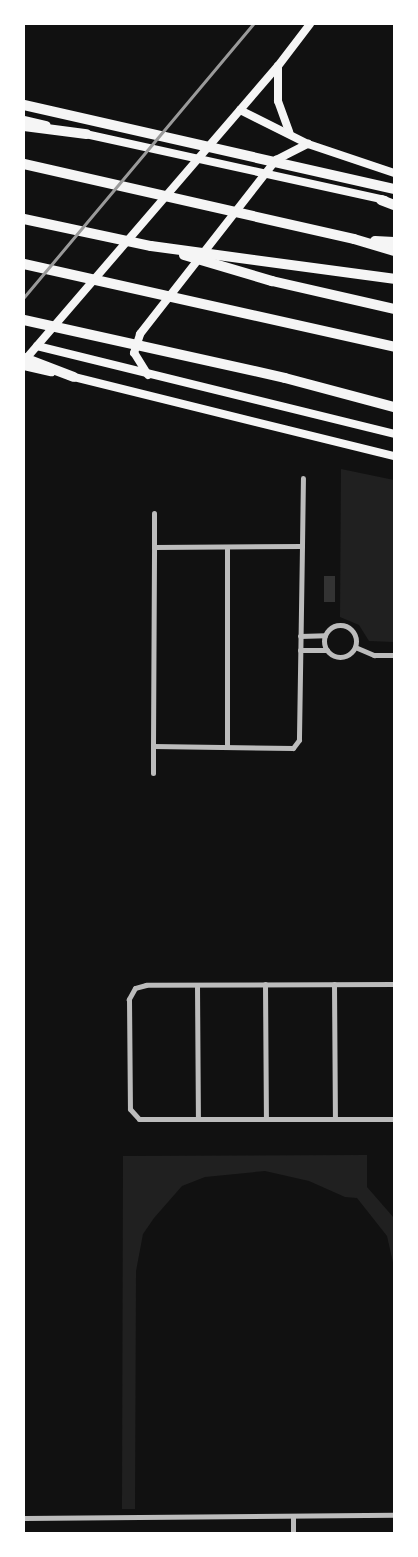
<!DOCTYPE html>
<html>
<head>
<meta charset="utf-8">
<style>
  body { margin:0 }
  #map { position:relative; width:418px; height:1557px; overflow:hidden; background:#111; font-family:"Space Grotesk",sans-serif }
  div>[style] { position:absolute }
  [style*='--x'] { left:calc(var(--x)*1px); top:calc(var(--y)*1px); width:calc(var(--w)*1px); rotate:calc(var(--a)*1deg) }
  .green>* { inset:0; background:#202020 }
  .water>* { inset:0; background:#333 }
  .minor>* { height:5px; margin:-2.5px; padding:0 2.5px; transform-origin:2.5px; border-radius:2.5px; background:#bcbcbc }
  .minor>.ring { margin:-2.5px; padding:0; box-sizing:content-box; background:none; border:5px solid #bcbcbc; border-radius:50% }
  .secondary>* { height:8px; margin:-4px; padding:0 4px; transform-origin:4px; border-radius:4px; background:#f5f5f5 }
  .motorway>* { height:10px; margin:-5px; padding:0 5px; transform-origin:5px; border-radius:5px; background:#f5f5f5 }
  .rail>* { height:3px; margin:-1.5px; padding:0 1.5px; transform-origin:1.5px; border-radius:1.5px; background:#9a9a9a }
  span { translate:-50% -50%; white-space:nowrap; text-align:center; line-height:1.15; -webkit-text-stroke:5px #fff; paint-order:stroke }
  .frame { position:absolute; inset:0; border:25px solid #fff; pointer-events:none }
</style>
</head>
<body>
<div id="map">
  <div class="green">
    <i style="clip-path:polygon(341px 469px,394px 480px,394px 642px,369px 641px,359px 625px,340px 617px)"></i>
    <i style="clip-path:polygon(367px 1155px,367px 1187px,394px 1218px,394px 1267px,387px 1236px,357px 1198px,345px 1197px,309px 1181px,265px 1171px,205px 1177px,182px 1186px,154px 1218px,143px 1234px,136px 1271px,135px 1509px,122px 1509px,123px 1156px)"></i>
  </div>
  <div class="water">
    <i style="clip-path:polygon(324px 576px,335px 576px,335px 602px,324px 602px)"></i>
  </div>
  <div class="minor">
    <i style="--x:154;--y:513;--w:34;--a:90"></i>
    <i style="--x:302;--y:546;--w:194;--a:90.9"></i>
    <i style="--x:299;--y:740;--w:10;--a:127"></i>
    <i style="--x:293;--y:748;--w:140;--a:-179.2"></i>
    <i style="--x:153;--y:746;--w:199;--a:-89.7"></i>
    <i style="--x:154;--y:547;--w:148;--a:-0.4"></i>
    <i style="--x:302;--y:546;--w:68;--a:-89.2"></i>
    <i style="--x:227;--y:547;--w:200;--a:90"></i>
    <i class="ring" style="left:324px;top:625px;width:27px;height:27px"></i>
    <i style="--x:300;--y:636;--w:25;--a:-2"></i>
    <i style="--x:355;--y:647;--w:21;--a:23"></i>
    <i style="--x:374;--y:655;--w:20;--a:0"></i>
    <i style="--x:300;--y:650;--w:27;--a:0"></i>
    <i style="--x:153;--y:746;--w:27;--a:90"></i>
    <i style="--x:265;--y:984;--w:135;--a:89.6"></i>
    <i style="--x:334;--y:984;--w:135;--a:89.6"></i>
    <i style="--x:394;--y:984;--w:248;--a:179.8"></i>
    <i style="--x:146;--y:985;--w:11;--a:165"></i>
    <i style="--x:135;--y:988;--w:13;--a:119"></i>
    <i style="--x:129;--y:999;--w:110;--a:89.5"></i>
    <i style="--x:130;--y:1109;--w:13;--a:48"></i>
    <i style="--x:139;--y:1119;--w:255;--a:0"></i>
    <i style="--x:197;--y:985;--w:134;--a:89.6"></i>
    <i style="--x:293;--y:1516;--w:17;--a:90"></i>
    <i style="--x:24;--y:1518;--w:370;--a:-0.5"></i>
  </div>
  <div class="secondary">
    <i style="--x:278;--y:66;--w:35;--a:90"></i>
    <i style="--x:278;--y:101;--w:33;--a:70"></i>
    <i style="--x:240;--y:110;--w:76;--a:26.6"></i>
    <i style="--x:308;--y:144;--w:91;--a:18.6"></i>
    <i style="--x:24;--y:120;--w:23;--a:13"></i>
    <i style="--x:81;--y:133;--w:311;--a:12.4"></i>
    <i style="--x:37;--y:346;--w:368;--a:13.8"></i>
    <i style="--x:24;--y:361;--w:389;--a:-49.3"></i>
    <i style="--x:278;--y:66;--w:53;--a:-52.7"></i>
    <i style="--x:24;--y:366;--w:28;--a:13"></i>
    <i style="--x:148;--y:375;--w:26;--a:-122"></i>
    <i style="--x:134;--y:353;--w:20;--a:-72"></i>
    <i style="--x:140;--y:334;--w:221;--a:-52"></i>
    <i style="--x:276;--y:160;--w:36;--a:-27"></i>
    <i style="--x:70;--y:376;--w:334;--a:13.9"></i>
  </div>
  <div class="motorway">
    <i style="--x:24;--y:105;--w:379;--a:12.8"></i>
    <i style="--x:24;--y:126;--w:63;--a:7.4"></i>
    <i style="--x:24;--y:164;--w:338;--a:12.8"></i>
    <i style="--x:354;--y:239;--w:42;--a:16.7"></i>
    <i style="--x:381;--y:200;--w:14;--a:21"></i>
    <i style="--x:24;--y:219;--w:130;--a:12"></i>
    <i style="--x:151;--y:246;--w:245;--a:7.7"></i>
    <i style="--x:375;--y:241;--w:19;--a:3"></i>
    <i style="--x:184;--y:255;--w:92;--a:16.5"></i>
    <i style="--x:272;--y:281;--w:125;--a:12.9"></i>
    <i style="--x:24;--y:264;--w:379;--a:12.6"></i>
    <i style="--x:24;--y:320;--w:267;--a:12.5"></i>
    <i style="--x:285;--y:378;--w:113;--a:14.9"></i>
    <i style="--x:24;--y:358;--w:53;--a:20.8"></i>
  </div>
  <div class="rail">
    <i style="--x:24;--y:297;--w:356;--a:-50"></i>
  </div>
  <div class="frame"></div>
</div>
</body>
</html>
